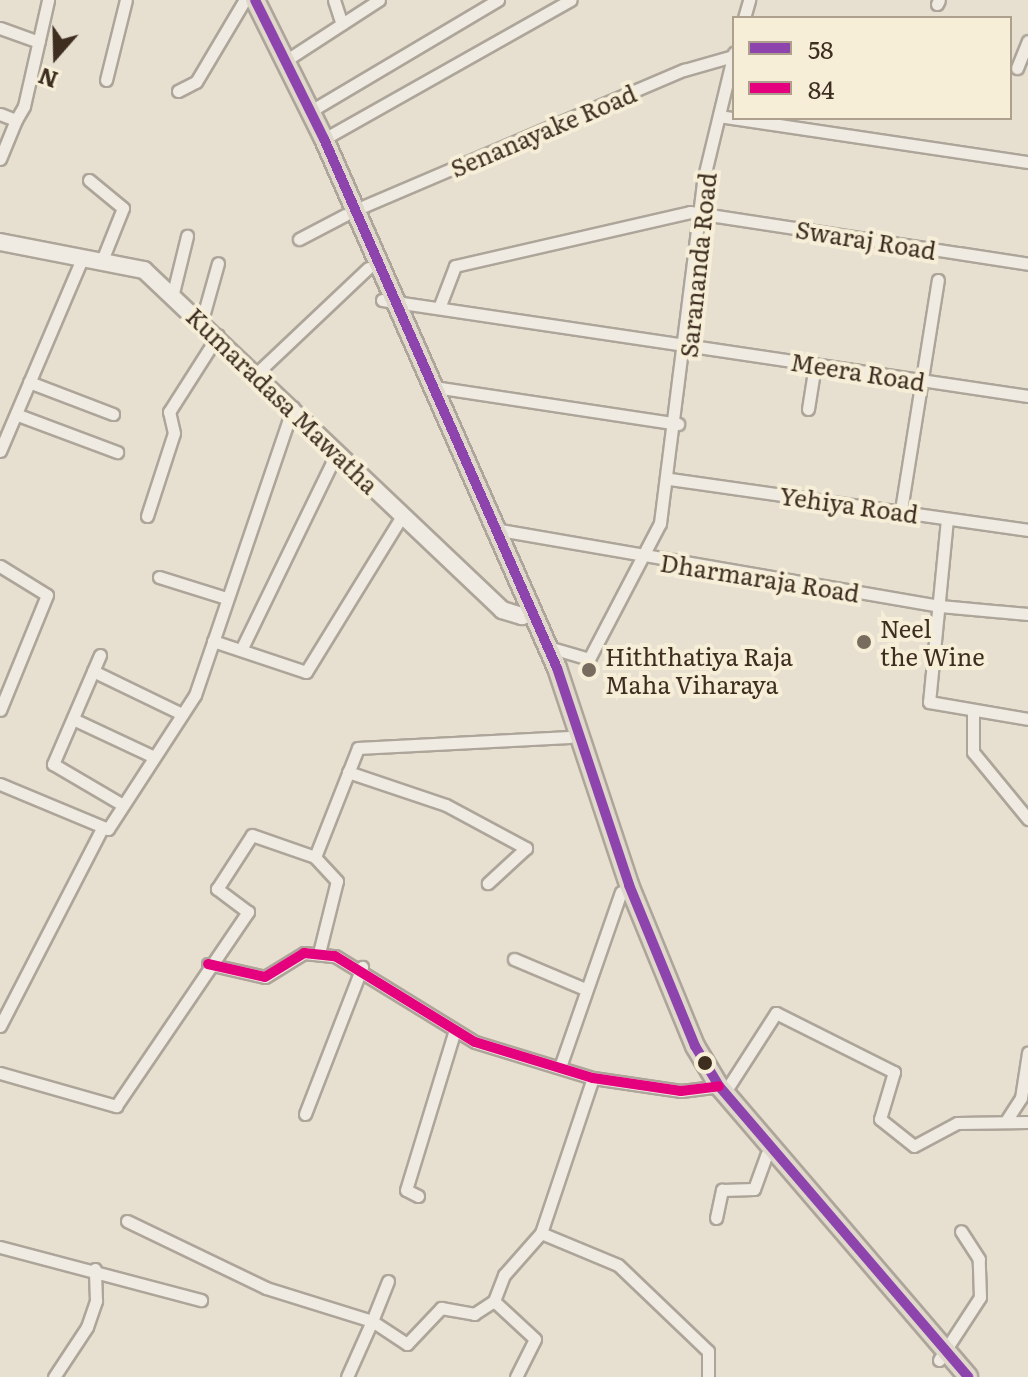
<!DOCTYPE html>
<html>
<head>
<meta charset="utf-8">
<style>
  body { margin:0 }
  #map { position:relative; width:1028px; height:1377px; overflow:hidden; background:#e7e0d1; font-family:Literata,serif }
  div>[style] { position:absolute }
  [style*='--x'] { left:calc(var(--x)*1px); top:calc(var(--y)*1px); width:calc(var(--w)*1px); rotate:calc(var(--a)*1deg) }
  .roads { filter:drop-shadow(2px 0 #ada599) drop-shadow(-2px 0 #ada599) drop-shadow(0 2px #ada599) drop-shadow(0 -2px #ada599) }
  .minor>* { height:11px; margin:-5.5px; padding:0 5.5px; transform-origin:5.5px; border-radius:5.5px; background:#efebe3 }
  .secondary>* { height:16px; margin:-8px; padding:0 8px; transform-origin:8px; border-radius:8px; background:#efebe3 }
  .trunk>* { height:18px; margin:-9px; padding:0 9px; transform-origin:9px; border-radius:9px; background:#e0d9cb }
  .bus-1>* { height:10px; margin:-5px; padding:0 5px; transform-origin:5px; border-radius:5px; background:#8e44ad }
  .bus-2>* { height:10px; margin:-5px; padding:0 5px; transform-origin:5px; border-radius:5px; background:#e5007d }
  .dots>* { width:22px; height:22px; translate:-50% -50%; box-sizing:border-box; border:4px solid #f7eed8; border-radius:50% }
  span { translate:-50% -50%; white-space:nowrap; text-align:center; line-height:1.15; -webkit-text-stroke:8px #f7eed8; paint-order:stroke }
  .street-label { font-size:24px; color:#3d2e20 }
  .poi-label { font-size:24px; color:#3d2e20 }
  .left { translate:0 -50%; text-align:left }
  .legend { position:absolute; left:732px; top:16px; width:280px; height:104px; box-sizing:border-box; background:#f7eed8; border:2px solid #ada18e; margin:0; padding:10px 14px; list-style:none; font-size:24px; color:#3d2e20 }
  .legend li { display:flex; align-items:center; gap:16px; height:40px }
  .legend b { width:40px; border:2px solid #ada18e }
  .north { position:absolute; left:16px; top:16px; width:80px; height:80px; -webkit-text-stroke:6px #f7eed8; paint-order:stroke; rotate:200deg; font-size:22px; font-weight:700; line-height:32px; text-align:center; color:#3d2e20 }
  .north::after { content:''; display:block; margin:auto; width:28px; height:36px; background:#3d2e20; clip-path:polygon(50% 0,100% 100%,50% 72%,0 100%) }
</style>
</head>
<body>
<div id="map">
  <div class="roads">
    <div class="minor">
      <i style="--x:334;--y:0;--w:25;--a:72"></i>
      <i style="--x:937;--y:4;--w:4;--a:-63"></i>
      <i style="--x:744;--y:18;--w:19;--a:-74"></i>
      <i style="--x:0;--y:28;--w:41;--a:19.7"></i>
      <i style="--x:285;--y:61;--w:112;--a:-33"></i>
      <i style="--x:1017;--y:68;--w:29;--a:-68"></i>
      <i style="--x:106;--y:80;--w:82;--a:-76"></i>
      <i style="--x:178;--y:91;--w:20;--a:-27"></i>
      <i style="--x:196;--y:82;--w:92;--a:-59.3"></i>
      <i style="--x:309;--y:112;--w:220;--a:-30.7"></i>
      <i style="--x:0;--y:114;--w:17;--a:21"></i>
      <i style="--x:16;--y:120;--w:16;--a:-60"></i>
      <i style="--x:24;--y:106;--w:109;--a:-77.2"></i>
      <i style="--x:719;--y:116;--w:312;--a:8.5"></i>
      <i style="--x:324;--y:139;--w:283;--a:-29.4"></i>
      <i style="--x:0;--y:159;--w:42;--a:-67.7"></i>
      <i style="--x:89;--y:180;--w:44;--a:39.5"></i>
      <i style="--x:123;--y:208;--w:59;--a:111.8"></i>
      <i style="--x:355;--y:210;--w:358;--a:-23.1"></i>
      <i style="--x:684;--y:70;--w:51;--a:-15.9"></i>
      <i style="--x:299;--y:239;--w:52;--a:-27.6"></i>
      <i style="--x:173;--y:293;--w:59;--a:-76.2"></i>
      <i style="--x:382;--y:300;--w:653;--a:8.45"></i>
      <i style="--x:439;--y:308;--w:45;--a:-69.1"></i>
      <i style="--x:455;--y:266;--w:241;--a:-12.9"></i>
      <i style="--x:690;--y:212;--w:342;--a:8.7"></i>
      <i style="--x:202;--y:320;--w:59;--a:-74.3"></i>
      <i style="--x:257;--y:373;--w:153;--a:-43.4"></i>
      <i style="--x:29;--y:382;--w:90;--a:20.9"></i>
      <i style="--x:434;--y:387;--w:247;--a:8.6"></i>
      <i style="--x:808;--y:409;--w:45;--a:-81"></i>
      <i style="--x:18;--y:415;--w:106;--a:20.5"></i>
      <i style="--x:0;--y:451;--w:209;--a:-66.9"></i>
      <i style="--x:670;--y:479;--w:362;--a:8.1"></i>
      <i style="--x:901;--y:510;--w:233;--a:-80.9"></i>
      <i style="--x:147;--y:516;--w:87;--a:-72"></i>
      <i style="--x:174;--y:433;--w:22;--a:-103"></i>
      <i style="--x:169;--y:412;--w:91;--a:-57.5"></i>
      <i style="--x:947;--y:519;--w:184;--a:95.6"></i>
      <i style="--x:929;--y:702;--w:100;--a:9.7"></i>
      <i style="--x:494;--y:529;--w:453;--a:9.8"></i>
      <i style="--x:940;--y:606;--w:88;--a:5.2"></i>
      <i style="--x:0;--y:566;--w:55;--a:31.7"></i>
      <i style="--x:47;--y:595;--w:124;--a:112.2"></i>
      <i style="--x:159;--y:577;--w:67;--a:17.4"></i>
      <i style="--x:213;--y:641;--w:98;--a:18.4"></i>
      <i style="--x:306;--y:672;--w:183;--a:-58.4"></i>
      <i style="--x:548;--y:647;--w:43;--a:16.3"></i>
      <i style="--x:589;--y:659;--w:153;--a:-62.4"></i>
      <i style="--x:660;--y:523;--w:345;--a:-82.8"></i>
      <i style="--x:703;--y:181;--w:132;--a:-76.4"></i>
      <i style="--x:241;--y:650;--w:220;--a:-64.1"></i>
      <i style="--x:100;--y:655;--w:119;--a:113.3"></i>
      <i style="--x:53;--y:764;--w:81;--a:30.4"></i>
      <i style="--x:93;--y:671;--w:99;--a:25.8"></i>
      <i style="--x:973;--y:713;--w:39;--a:90"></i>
      <i style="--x:973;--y:752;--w:87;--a:50.6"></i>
      <i style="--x:73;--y:719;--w:89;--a:25.1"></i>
      <i style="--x:348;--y:772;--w:103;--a:18.6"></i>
      <i style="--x:446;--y:805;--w:91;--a:28.3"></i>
      <i style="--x:526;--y:848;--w:52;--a:137.4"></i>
      <i style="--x:0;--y:784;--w:117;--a:22.6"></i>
      <i style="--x:108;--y:829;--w:160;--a:-57"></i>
      <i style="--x:195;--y:695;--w:304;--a:-71.2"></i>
      <i style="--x:319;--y:953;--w:74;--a:-76"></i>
      <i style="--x:337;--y:881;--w:33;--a:-133"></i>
      <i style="--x:315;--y:857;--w:117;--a:-68.5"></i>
      <i style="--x:358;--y:748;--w:211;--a:-3"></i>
      <i style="--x:514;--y:959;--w:77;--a:22.9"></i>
      <i style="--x:208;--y:964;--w:58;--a:12.8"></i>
      <i style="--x:265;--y:977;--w:46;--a:-31.6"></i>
      <i style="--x:304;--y:953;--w:31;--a:6"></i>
      <i style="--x:335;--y:956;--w:164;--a:31.6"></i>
      <i style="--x:475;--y:1042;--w:123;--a:17"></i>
      <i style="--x:593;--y:1078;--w:89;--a:8.4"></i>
      <i style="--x:681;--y:1091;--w:38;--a:-7"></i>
      <i style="--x:0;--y:1026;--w:220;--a:-62.7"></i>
      <i style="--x:560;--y:1067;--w:185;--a:-70.8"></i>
      <i style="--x:0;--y:1073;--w:121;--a:15.9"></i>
      <i style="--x:116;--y:1106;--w:235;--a:-55.8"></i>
      <i style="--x:248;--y:912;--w:39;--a:-143"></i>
      <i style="--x:217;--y:889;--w:64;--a:-57.1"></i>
      <i style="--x:252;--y:835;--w:67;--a:19.2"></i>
      <i style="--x:725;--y:1092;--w:94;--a:-57.2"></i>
      <i style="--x:776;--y:1013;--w:132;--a:26.6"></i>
      <i style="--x:894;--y:1072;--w:49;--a:106.6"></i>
      <i style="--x:880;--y:1119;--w:43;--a:38.5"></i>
      <i style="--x:914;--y:1146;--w:49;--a:-28.1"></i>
      <i style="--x:957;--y:1123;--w:71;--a:-0.8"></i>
      <i style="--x:305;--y:1114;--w:158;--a:-68.8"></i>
      <i style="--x:1006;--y:1121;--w:27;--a:-57"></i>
      <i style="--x:1021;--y:1098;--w:46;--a:-81.2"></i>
      <i style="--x:418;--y:1196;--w:13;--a:-153"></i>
      <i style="--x:406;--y:1190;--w:167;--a:-73"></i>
      <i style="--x:716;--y:1218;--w:29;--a:-78"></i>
      <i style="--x:722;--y:1190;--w:32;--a:-2"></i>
      <i style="--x:754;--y:1189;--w:37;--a:-70"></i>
      <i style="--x:127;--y:1221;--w:154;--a:25.7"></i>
      <i style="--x:266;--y:1288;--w:111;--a:17.3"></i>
      <i style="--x:372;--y:1321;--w:61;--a:114.1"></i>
      <i style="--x:541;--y:1233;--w:163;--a:-71.5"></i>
      <i style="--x:0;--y:1247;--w:208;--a:14.8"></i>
      <i style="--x:388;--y:1281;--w:43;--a:111.8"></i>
      <i style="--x:372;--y:1321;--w:42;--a:33.3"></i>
      <i style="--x:407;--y:1344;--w:50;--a:-46.6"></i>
      <i style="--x:441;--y:1308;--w:34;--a:10"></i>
      <i style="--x:474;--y:1314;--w:24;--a:-33"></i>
      <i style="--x:939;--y:1360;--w:75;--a:-56.9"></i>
      <i style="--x:980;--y:1297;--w:38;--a:-92"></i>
      <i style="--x:979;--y:1259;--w:33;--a:-123"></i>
      <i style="--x:54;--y:1377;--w:60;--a:-56.6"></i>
      <i style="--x:87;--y:1327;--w:28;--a:-71"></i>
      <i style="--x:96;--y:1301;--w:32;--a:-92"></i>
      <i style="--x:516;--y:1377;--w:42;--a:-63.4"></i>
      <i style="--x:535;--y:1339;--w:56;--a:-137.2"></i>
      <i style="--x:494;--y:1301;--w:28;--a:-69"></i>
      <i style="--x:504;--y:1275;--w:56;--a:-48.6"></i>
      <i style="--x:541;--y:1233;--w:83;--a:22.6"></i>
      <i style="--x:618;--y:1265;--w:124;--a:43.7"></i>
      <i style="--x:708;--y:1351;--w:26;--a:90"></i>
    </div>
    <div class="secondary">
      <i style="--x:0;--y:242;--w:147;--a:11"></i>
      <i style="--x:144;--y:270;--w:494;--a:43.5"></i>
      <i style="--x:502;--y:610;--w:21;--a:17"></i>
      <i style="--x:522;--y:616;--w:12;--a:-24"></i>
    </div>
    <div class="trunk">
      <i style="--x:255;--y:0;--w:155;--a:63.6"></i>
      <i style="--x:324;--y:139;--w:578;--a:66.23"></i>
      <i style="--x:557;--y:668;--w:229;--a:71.6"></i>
      <i style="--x:629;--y:885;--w:174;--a:67.7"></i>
      <i style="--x:695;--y:1046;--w:47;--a:59"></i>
      <i style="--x:719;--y:1086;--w:383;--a:49.4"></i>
    </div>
  </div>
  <div class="bus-1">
    <i style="--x:255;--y:0;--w:155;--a:63.6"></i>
    <i style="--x:324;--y:139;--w:578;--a:66.23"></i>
    <i style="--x:557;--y:668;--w:229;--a:71.6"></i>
    <i style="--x:629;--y:885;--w:174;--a:67.7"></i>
    <i style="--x:695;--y:1046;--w:47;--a:59"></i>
    <i style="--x:719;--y:1086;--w:383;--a:49.4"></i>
  </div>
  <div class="bus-2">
    <i style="--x:208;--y:964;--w:58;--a:12.8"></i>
    <i style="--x:265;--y:977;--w:46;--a:-31.6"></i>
    <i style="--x:304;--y:953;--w:31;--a:6"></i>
    <i style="--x:335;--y:956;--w:164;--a:31.6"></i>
    <i style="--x:475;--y:1042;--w:123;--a:17"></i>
    <i style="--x:593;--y:1078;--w:89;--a:8.4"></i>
    <i style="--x:681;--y:1091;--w:38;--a:-7"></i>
  </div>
  <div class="dots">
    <i style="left:864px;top:642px;background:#786c5e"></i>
    <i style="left:589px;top:670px;background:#786c5e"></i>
    <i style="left:705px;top:1063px;background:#3d2e20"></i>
  </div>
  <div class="street-label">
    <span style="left:543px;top:130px;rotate:-23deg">Senanayake Road</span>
    <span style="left:866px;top:239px;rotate:9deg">Swaraj Road</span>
    <span style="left:697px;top:265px;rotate:-84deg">Sarananda Road</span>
    <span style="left:858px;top:371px;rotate:9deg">Meera Road</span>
    <span style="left:283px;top:400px;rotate:44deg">Kumaradasa Mawatha</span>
    <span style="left:849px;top:504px;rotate:8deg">Yehiya Road</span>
    <span style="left:760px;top:577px;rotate:9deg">Dharmaraja Road</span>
  </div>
  <div class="poi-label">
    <span class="left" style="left:880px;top:642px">Neel<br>the Wine</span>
    <span class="left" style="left:605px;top:670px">Hiththatiya Raja<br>Maha Viharaya</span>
  </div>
  <ul class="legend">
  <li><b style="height:10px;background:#8e44ad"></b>58</li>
  <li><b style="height:10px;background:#e5007d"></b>84</li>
  </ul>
  <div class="north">N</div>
</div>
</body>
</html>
